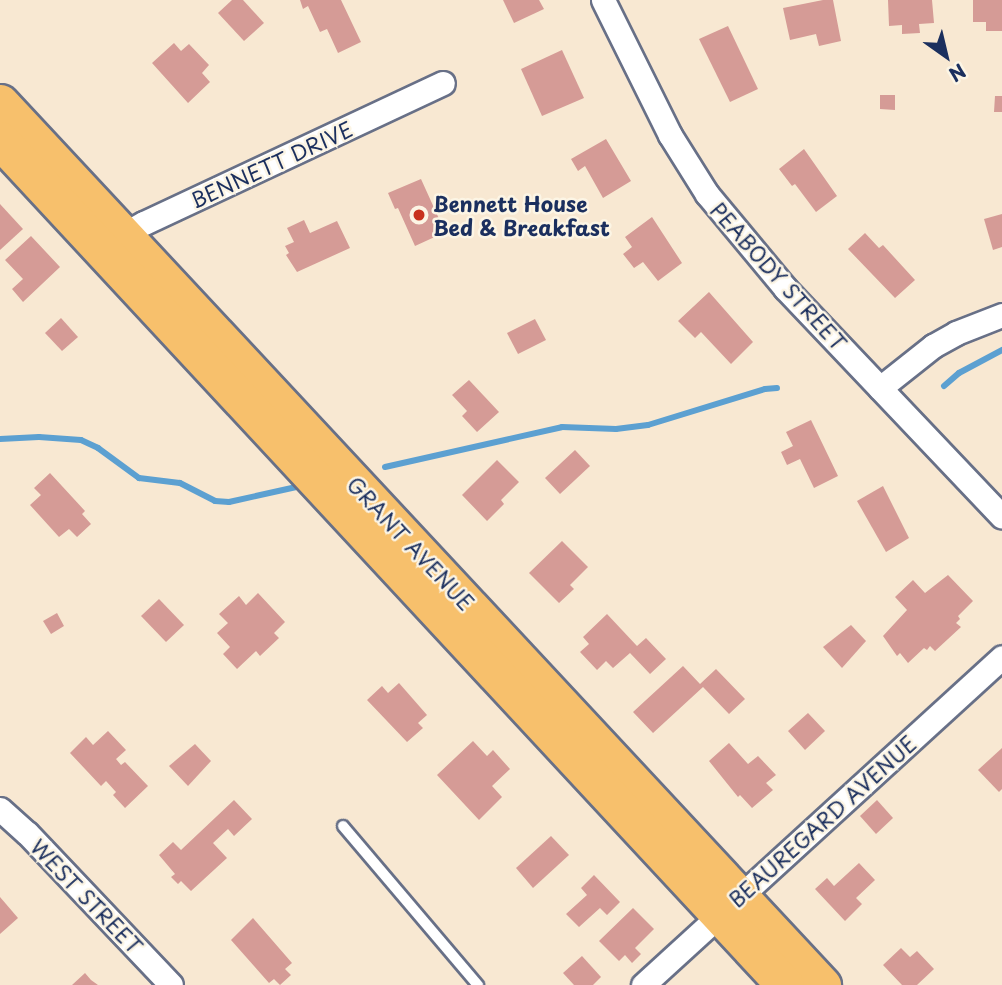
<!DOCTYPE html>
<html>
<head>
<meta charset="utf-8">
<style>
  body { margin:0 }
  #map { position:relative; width:1002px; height:985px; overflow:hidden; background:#f8e8d2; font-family:"Playpen Sans",sans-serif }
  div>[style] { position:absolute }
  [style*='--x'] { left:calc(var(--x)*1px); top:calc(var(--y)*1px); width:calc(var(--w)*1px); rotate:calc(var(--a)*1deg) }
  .stream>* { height:6px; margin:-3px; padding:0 3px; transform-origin:3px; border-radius:3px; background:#5ca0d1 }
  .building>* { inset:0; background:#d59b96 }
  .roads { filter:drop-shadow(2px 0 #687087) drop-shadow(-2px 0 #687087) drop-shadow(0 2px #687087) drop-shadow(0 -2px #687087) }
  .lane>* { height:10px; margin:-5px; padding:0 5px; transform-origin:5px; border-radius:5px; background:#fff }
  .street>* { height:23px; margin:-11.5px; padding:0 11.5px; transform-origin:11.5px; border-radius:11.5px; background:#fff }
  .primary>* { height:37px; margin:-18.5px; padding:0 18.5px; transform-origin:18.5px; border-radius:18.5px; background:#f7c06c }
  .dots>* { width:19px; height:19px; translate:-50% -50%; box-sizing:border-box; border:4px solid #fcf5e5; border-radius:50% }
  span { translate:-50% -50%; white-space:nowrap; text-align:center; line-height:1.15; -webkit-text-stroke:5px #fcf5e5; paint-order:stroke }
  .street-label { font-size:21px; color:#1b2f5e }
  .poi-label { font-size:21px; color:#1b2f5e; font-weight:700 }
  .left { translate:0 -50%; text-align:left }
  .north { position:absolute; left:911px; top:21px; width:70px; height:70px; -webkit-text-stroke:5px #fcf5e5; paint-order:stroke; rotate:146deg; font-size:19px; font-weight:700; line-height:28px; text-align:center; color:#1b2f5e }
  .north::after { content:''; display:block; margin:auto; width:24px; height:32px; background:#1b2f5e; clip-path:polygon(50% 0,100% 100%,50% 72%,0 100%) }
</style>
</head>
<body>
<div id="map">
  <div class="stream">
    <i style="--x:944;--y:386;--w:20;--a:-41"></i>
    <i style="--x:959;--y:373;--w:49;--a:-28.1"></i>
    <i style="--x:0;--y:439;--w:39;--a:-3"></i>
    <i style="--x:39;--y:437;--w:42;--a:4.1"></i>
    <i style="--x:81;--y:440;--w:19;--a:25"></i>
    <i style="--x:98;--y:448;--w:51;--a:36.2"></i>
    <i style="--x:139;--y:478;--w:41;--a:7"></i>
    <i style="--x:180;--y:483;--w:39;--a:27"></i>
    <i style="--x:215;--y:501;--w:14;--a:4"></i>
    <i style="--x:229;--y:502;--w:69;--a:-12.6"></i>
    <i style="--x:385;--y:467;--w:181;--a:-12.7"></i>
    <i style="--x:562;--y:427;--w:54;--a:2.1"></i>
    <i style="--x:616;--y:429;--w:32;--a:-7"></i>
    <i style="--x:648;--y:425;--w:122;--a:-17.1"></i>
    <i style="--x:765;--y:389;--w:12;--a:-5"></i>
  </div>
  <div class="building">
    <i style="clip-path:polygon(232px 0,243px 0,264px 23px,244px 41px,218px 13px)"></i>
    <i style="clip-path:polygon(300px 0,341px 0,361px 42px,338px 53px,327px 29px,320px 32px,308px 6px,303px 9px)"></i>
    <i style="clip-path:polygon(503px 0,539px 0,544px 9px,514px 23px)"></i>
    <i style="clip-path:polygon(823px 0,833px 0,841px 41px,819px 46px,816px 34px,790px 40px,783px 8px)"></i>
    <i style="clip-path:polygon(888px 0,932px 0,934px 23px,919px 24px,920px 33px,902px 34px,902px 25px,889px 26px)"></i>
    <i style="clip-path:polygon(973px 0,1002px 0,1002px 31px,986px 31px,986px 22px,973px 22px)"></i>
    <i style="clip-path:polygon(728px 26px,758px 89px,730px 102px,699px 39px)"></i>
    <i style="clip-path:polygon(174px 43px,181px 51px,189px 44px,209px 65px,202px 73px,210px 82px,188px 103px,152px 63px)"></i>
    <i style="clip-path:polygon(562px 50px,584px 98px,542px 116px,521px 69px)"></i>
    <i style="clip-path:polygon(880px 95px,895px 95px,895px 110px,880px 109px)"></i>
    <i style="clip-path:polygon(995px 96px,1002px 96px,1002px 112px,994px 112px)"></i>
    <i style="clip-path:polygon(606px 139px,631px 181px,603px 198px,585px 166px,578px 171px,571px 159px)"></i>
    <i style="clip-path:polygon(804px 149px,837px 196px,816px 212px,795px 184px,792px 186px,779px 169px)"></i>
    <i style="clip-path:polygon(421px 179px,440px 221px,434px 223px,439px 235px,415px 246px,398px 208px,395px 209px,388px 193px)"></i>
    <i style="clip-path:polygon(0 204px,23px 229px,0 250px)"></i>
    <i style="clip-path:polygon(1002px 214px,1002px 247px,993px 250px,984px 219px)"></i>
    <i style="clip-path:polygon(652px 217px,682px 263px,658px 281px,643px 262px,634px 268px,623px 254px,632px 247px,625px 237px)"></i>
    <i style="clip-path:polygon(304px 220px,310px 233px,337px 221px,350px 248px,297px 272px,286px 255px,289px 253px,285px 246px,294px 242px,287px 228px)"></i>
    <i style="clip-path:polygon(865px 233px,879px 248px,883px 245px,915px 280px,895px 298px,848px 249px)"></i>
    <i style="clip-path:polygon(31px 236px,60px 267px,23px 302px,12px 289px,23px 279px,5px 260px)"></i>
    <i style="clip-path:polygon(709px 292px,753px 342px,731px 364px,701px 332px,695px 338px,678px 321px)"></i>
    <i style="clip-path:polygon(61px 318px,78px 337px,62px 351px,45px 333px)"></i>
    <i style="clip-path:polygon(535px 319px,546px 340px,518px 354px,507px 333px)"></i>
    <i style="clip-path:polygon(469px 380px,499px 412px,477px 432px,462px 416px,467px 411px,452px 395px)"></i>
    <i style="clip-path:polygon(811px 420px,838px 476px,814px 488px,800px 459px,787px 465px,781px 452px,793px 446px,786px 432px)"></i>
    <i style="clip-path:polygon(575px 450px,590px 466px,560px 494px,545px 478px)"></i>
    <i style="clip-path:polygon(497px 460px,519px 482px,501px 500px,504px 504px,487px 521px,462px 495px)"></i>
    <i style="clip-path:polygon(50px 473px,85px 511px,82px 514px,91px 524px,77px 537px,69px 529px,59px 537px,30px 505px,41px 495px,34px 488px)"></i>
    <i style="clip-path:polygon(883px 486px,909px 538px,886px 552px,857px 501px)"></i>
    <i style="clip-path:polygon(562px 541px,588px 567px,570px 585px,574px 589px,559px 603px,529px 573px)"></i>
    <i style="clip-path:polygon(948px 575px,973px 601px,958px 616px,960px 619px,956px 623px,961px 627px,935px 651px,930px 646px,927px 650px,924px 648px,908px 663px,900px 653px,897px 656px,883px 636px,907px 610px,895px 597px,913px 580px,925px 593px)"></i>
    <i style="clip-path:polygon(258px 593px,285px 622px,274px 633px,279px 638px,260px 656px,256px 651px,237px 669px,223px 654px,230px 647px,217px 633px,228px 623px,219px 614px,239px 596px,246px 605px)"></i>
    <i style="clip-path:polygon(159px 599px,184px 625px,166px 642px,141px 616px)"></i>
    <i style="clip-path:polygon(57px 613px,64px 626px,51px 634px,43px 621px)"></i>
    <i style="clip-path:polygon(607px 614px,637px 646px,646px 638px,666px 659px,650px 674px,630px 653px,613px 668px,606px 661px,597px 670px,580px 652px,589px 644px,583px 637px)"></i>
    <i style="clip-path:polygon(851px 625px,866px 641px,842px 668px,823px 647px)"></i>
    <i style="clip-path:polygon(683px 666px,700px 684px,716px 669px,745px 699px,729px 714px,703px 687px,653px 733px,633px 712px)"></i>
    <i style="clip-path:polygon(399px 683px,427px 715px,418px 723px,423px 728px,407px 742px,367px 700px,382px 686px,388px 693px)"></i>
    <i style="clip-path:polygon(808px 713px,825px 731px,805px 750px,788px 731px)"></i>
    <i style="clip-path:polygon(108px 731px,126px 750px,116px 759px,121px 765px,125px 762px,148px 786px,125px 808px,113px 795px,116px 792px,106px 781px,101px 786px,70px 753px,86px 737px,93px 745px)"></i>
    <i style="clip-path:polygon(473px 741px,487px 756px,493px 750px,510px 769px,492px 786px,502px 797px,479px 820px,437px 775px)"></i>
    <i style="clip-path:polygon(729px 743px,748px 764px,758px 756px,776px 775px,766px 783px,773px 790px,752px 808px,740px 795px,738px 797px,709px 761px)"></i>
    <i style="clip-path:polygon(195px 744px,211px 761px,188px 786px,169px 766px)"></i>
    <i style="clip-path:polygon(1002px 748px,1002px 789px,999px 792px,978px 770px)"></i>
    <i style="clip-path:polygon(234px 800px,252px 819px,234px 836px,228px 829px,213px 843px,227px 858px,191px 891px,181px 881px,178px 884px,171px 877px,175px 874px,159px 855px,173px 842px,181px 850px)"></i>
    <i style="clip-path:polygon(877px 800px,893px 818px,876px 834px,860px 816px)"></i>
    <i style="clip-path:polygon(551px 836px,569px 855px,533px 888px,516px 868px)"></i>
    <i style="clip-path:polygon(859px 863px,875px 880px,856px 898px,862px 904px,845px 921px,815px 889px,827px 878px,834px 886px)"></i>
    <i style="clip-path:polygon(594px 875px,620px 902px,607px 915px,600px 908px,579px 927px,566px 914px,587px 895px,581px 888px)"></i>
    <i style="clip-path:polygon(0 897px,18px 918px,0 934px)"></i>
    <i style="clip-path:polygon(633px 908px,654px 929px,635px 948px,641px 954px,632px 963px,625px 955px,619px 961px,599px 941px)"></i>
    <i style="clip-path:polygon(253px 918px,292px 963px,285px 969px,291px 975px,280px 985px,274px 979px,269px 983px,231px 940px)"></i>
    <i style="clip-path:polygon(901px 948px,910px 957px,917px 951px,934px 969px,917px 985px,902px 985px,883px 965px)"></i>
    <i style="clip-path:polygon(582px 956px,601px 977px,593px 985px,574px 985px,563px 973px)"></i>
    <i style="clip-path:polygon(85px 973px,91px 980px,98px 985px,72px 985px)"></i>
  </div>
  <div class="roads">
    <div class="lane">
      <i style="--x:343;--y:826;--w:209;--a:49.7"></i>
    </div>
    <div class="street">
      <i style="--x:603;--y:0;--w:151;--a:63.6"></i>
      <i style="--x:670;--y:135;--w:70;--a:57.9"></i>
      <i style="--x:707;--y:194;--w:122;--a:50.3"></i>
      <i style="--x:785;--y:288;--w:315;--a:46.5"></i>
      <i style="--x:114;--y:240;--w:34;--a:-30"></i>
      <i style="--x:144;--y:223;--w:330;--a:-25.1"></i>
      <i style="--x:880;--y:388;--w:68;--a:-38.4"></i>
      <i style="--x:933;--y:346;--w:26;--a:-29"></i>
      <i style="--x:956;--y:333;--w:49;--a:-21.4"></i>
      <i style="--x:0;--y:809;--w:36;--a:42"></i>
      <i style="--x:27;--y:833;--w:209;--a:46.5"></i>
      <i style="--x:643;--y:985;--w:486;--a:-42.4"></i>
    </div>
    <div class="primary">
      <i style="--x:0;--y:103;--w:1206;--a:47.02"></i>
      <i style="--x:0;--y:140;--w:1153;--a:47.11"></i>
    </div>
  </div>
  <div class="dots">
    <i style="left:419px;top:215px;background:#c8321e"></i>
  </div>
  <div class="street-label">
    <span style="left:271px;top:164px;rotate:-25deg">BENNETT DRIVE</span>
    <span style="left:779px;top:276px;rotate:48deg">PEABODY STREET</span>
    <span style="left:411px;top:543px;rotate:47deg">GRANT AVENUE</span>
    <span style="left:822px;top:821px;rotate:-42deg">BEAUREGARD AVENUE</span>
    <span style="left:87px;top:896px;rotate:46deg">WEST STREET</span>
  </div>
  <div class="poi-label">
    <span class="left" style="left:433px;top:215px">Bennett House<br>Bed &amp; Breakfast</span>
  </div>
  <div class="north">N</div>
</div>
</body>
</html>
